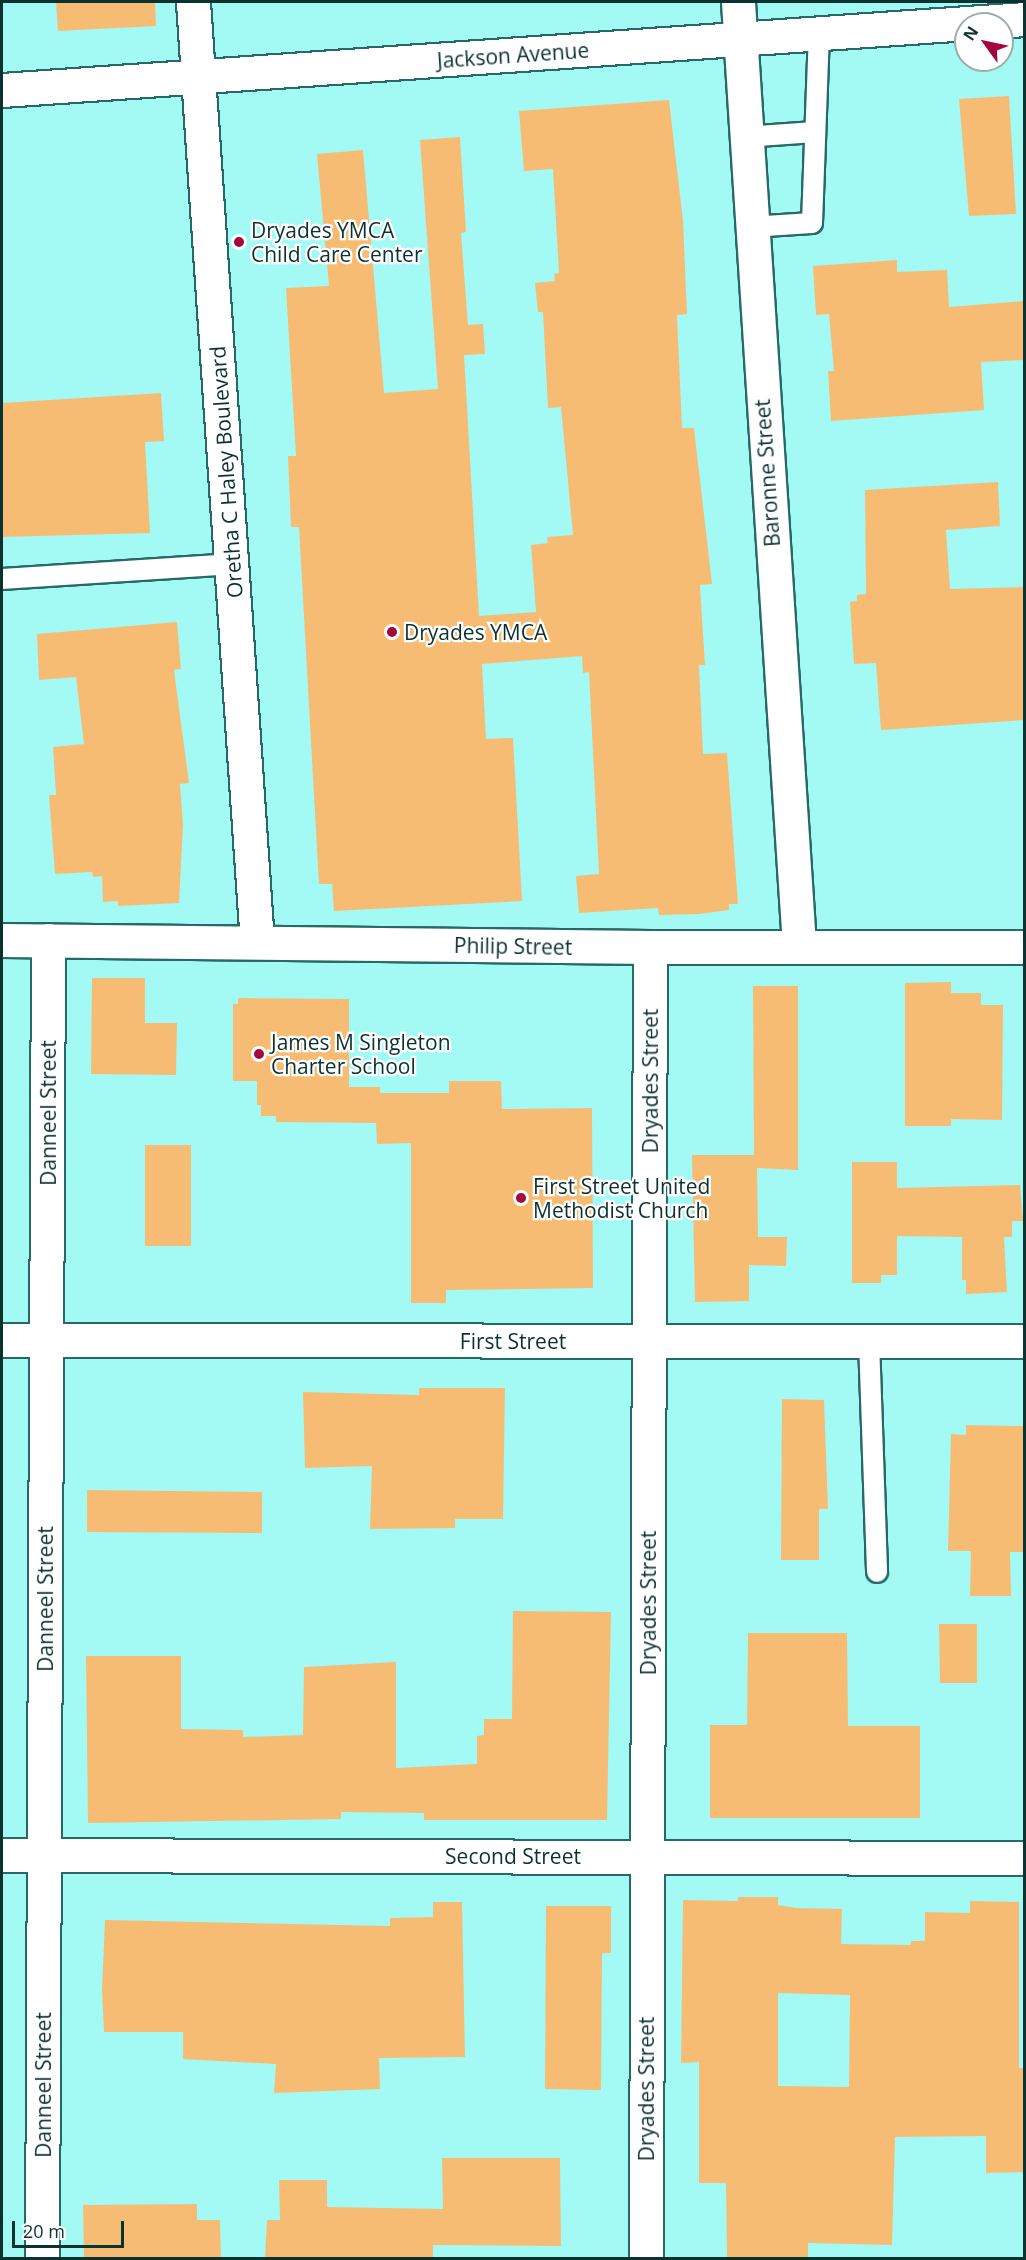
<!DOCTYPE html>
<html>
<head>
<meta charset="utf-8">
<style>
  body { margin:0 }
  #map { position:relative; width:1026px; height:2260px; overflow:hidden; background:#a3faf4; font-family:"Open Sans",sans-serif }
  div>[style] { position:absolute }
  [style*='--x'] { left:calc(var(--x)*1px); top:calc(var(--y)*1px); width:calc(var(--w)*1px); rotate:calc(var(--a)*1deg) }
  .building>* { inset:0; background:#f7bc74 }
  .roads { filter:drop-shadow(2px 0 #266966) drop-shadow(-2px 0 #266966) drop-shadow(0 2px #266966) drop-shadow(0 -2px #266966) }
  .service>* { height:20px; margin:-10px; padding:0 10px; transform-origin:10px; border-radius:10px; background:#fff }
  .minor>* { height:33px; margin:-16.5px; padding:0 16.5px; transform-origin:16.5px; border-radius:16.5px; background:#fff }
  .tertiary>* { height:33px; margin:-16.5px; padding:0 16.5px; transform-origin:16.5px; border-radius:16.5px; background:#fff }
  .dots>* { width:16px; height:16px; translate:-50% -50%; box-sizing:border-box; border:3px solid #fff; border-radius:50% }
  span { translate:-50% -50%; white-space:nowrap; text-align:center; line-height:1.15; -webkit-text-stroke:4.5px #fff; paint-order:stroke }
  .street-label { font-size:21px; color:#0c3230 }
  .poi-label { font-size:21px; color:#0c3230 }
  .left { translate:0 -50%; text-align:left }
  .frame { position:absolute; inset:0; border:3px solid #0c3230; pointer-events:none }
  .north { position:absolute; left:954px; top:12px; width:60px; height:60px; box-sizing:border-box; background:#fff; border:2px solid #9eadac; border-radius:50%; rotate:303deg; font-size:16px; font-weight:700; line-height:24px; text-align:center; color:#0c3230 }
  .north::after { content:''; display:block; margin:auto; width:21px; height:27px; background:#a3073f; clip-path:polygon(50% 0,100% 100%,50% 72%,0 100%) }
  .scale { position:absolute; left:12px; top:2221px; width:112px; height:27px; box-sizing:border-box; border:3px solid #0c3230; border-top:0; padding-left:8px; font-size:18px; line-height:21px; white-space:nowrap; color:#0c3230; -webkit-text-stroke:4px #fff; paint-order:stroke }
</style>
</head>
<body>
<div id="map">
  <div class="building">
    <i style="clip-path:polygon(56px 2px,155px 2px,156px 26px,58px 31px)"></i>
    <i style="clip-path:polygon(1009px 96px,1016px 214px,969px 216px,959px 99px)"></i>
    <i style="clip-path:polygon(669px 100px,683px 221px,687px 314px,677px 315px,682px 428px,694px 428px,712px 584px,700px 585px,705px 665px,699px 665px,703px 754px,727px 753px,738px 904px,729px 904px,729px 910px,699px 914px,659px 915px,658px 908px,579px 913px,576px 876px,599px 874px,589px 672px,583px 673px,582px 656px,482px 664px,486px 739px,513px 738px,522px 901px,334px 911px,332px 884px,319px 884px,299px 527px,291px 527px,288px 456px,296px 456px,286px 288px,329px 286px,317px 154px,363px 150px,384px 393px,438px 389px,420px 140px,460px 137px,466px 232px,461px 233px,468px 325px,483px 324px,485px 354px,464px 355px,479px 616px,536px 612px,531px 545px,548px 543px,547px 537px,573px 535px,561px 407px,548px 408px,543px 312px,538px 312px,535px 283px,555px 281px,554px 274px,559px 273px,553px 169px,524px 171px,519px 111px)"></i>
    <i style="clip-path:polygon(897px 260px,897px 272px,947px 270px,949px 307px,1024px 301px,1024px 360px,981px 362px,984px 410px,831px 421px,828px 371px,834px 371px,829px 314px,816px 315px,813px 266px)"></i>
    <i style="clip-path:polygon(161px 393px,164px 441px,145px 442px,150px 533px,2px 537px,2px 403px)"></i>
    <i style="clip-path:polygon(998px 482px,1000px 526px,946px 530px,950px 589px,1024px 587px,1024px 720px,881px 730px,876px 663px,854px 664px,850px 602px,857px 601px,857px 595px,866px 594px,865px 490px)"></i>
    <i style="clip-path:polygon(177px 622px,181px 669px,174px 670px,189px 783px,180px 784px,183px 825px,179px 903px,118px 906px,118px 901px,103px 902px,102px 876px,93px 877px,92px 872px,55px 874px,49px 795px,56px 795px,53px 747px,84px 744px,76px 677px,39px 680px,37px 634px)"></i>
    <i style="clip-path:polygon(92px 978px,145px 978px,145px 1023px,177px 1023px,176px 1075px,91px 1074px)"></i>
    <i style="clip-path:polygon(951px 982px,951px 993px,981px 993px,981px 1005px,1003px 1005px,1002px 1120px,951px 1119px,951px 1126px,905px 1126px,905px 983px)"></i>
    <i style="clip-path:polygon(753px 986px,798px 986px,798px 1170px,757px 1168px,758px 1237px,787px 1237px,786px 1266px,749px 1265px,749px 1301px,695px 1302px,692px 1155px,754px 1155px)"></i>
    <i style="clip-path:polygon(238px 998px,349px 999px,349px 1087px,380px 1087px,380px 1093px,449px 1093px,449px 1081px,501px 1081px,502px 1109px,592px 1108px,593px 1288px,446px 1290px,446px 1303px,411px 1303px,411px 1143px,377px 1144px,376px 1123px,276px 1122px,276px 1116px,261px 1116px,261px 1105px,257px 1105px,257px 1081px,233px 1081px,233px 1004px,238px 1004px)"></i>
    <i style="clip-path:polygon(145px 1145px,191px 1145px,191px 1246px,145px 1246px)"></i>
    <i style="clip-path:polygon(852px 1162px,897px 1162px,897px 1188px,1020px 1185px,1023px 1221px,1012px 1221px,1012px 1237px,1004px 1237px,1007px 1292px,966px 1294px,966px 1280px,962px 1280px,962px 1237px,897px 1236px,897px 1275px,881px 1275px,881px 1283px,852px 1283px)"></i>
    <i style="clip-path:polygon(419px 1388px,505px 1388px,503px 1519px,455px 1519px,455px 1528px,370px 1529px,372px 1466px,305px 1468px,303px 1392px,419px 1395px)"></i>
    <i style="clip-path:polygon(782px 1399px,824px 1400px,828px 1509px,819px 1509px,819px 1560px,781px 1560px)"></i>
    <i style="clip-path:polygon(966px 1425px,1024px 1426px,1024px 1552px,1010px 1552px,1011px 1596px,970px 1596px,971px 1551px,948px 1551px,951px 1434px,966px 1435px)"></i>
    <i style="clip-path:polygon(87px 1490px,262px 1492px,262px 1533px,87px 1532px)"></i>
    <i style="clip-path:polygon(513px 1611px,611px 1612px,607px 1820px,424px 1820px,424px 1813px,341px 1812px,341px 1819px,88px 1823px,86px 1656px,181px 1656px,181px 1729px,243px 1730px,243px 1737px,303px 1735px,304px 1667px,396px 1662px,396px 1768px,477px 1764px,477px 1736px,484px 1735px,484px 1719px,512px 1719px)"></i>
    <i style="clip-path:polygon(939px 1624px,977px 1624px,977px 1683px,940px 1683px)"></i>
    <i style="clip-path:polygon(748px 1633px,847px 1633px,848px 1726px,920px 1726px,920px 1818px,710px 1818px,710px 1725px,747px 1725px)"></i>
    <i style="clip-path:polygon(evenodd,738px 1897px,778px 1897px,778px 1905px,796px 1908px,842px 1909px,841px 1944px,911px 1945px,911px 1941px,925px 1941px,925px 1912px,970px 1913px,970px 1901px,1019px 1902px,1019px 2068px,1024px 2068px,1024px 2172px,986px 2173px,986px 2136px,895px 2137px,892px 2245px,808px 2243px,808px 2259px,727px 2259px,726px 2183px,699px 2183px,699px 2062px,681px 2063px,683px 1900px,738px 1901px,738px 1897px,778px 1993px,850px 1995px,849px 2087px,778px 2086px,778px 1993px)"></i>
    <i style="clip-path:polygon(433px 1902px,462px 1902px,465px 2057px,379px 2058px,380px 2089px,274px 2093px,276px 2064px,183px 2059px,183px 2032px,104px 2032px,102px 1990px,105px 1920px,390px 1926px,390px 1918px,433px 1917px)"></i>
    <i style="clip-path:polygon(546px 1906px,611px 1906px,611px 1953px,602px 1953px,601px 2090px,545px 2089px)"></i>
    <i style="clip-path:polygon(442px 2158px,560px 2158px,561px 2246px,433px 2245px,433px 2259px,265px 2259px,267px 2220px,280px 2220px,279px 2180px,327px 2180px,327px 2207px,443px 2209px)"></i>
    <i style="clip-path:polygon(197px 2204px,197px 2220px,220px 2220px,221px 2259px,84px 2259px,83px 2205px)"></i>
  </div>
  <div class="roads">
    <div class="service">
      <i style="--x:744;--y:137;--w:71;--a:-4"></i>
      <i style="--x:750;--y:227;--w:62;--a:-3.7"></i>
      <i style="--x:812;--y:223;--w:190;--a:-87.9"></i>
      <i style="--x:2;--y:579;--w:230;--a:-3.7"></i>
      <i style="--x:869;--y:1341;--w:231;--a:88"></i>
    </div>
    <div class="minor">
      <i style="--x:193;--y:2;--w:942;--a:86.11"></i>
      <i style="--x:738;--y:2;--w:945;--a:86.3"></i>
      <i style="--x:2;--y:940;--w:648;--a:0.62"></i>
      <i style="--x:650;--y:947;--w:374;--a:0"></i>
      <i style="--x:2;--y:1340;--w:1022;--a:0.06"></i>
      <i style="--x:2;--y:1855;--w:1022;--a:0.17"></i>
      <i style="--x:42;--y:2258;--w:1318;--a:-89.74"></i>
      <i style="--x:646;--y:2258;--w:1311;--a:-89.83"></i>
    </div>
    <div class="tertiary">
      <i style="--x:2;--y:90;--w:1024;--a:-3.97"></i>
    </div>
  </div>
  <div class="dots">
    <i style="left:239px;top:242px;background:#a3073f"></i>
    <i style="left:392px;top:632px;background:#a3073f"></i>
    <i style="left:259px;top:1054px;background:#a3073f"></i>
    <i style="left:521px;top:1198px;background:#a3073f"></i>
  </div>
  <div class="street-label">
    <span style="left:513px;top:55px;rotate:-4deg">Jackson Avenue</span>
    <span style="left:226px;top:472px;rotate:-94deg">Oretha C Haley Boulevard</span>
    <span style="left:767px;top:473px;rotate:-94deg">Baronne Street</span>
    <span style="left:513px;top:946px;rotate:1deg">Philip Street</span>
    <span style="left:650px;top:1081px;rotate:-90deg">Dryades Street</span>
    <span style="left:48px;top:1113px;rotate:-90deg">Danneel Street</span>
    <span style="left:513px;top:1341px">First Street</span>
    <span style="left:45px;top:1599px;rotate:-90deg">Danneel Street</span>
    <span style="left:648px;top:1603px;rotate:-90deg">Dryades Street</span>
    <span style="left:513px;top:1856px">Second Street</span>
    <span style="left:43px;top:2085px;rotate:-90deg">Danneel Street</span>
    <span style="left:646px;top:2089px;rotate:-90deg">Dryades Street</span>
  </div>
  <div class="poi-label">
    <span class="left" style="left:251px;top:242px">Dryades YMCA<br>Child Care Center</span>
    <span class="left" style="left:404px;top:632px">Dryades YMCA</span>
    <span class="left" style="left:271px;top:1054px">James M Singleton<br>Charter School</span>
    <span class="left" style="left:533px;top:1198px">First Street United<br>Methodist Church</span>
  </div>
  <div class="frame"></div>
  <div class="north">N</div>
  <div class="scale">20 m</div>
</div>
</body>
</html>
